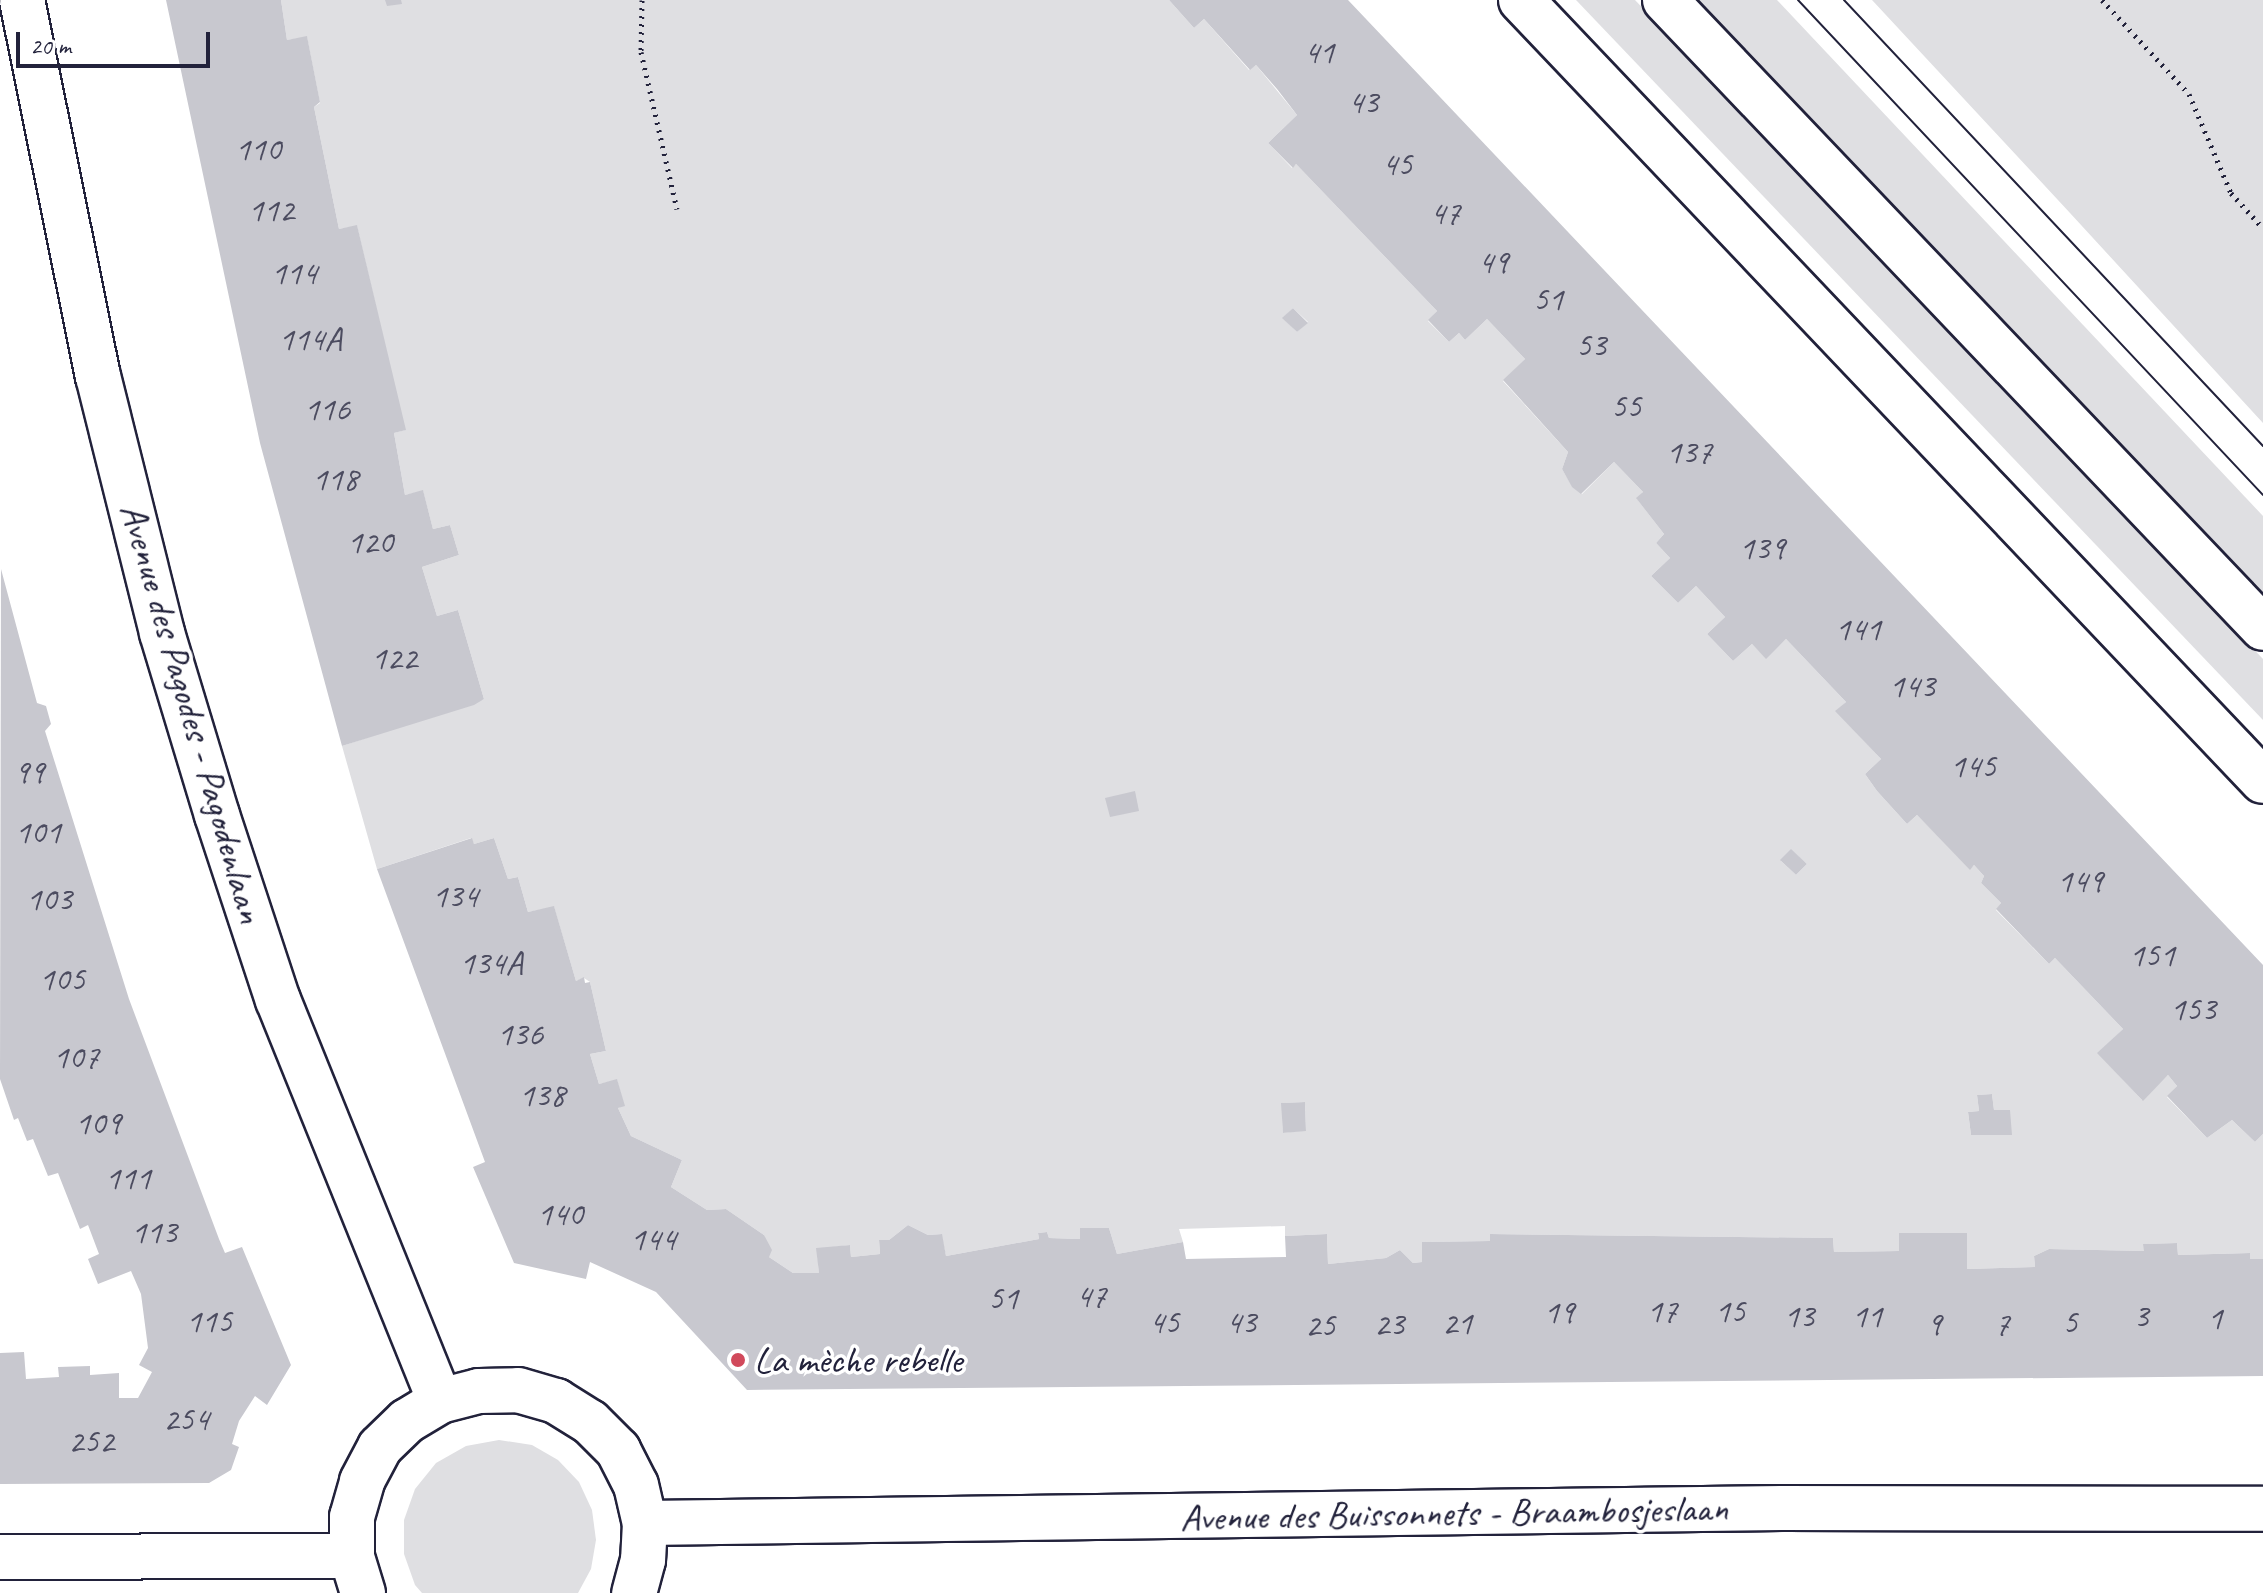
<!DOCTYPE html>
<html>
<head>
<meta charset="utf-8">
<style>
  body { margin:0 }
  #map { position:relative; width:2263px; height:1593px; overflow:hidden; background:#fff; font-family:Caveat,sans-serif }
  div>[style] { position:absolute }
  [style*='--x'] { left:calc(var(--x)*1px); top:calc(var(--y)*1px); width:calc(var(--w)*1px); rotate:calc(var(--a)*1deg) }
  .green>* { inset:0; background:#dfdfe2 }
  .building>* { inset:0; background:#c8c8cf }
  .path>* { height:5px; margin-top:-2.5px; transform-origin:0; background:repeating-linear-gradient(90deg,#22223b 0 2px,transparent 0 8px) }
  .roads { filter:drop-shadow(2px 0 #22223b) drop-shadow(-2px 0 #22223b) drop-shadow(0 2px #22223b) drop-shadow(0 -2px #22223b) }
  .minor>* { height:44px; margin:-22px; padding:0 22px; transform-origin:22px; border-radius:22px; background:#fff }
  .tram>* { height:2px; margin:-1px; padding:0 1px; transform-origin:1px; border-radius:1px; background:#22223b }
  .dots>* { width:22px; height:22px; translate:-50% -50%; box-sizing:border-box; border:4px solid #fff; border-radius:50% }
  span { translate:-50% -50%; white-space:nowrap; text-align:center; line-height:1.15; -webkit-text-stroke:7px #fff; paint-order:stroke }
  .number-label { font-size:34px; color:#4c4c60 }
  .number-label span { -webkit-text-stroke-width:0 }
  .street-label { font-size:38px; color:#22223b }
  .poi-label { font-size:38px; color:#22223b }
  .left { translate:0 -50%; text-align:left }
  .scale { position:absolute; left:16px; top:32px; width:194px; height:36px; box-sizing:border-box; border:4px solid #22223b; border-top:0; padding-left:10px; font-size:24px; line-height:28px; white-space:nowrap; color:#22223b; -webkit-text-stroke:6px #fff; paint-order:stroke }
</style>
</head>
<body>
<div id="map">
  <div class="green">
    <i style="clip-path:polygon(evenodd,281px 0,1169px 0,1194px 28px,1204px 19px,1249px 70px,1256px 65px,1297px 115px,1268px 143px,1292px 168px,1296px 164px,1437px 311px,1428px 321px,1449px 342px,1459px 333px,1465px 340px,1487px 319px,1525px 359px,1503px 381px,1568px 452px,1562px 469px,1572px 486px,1582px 494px,1614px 462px,1643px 492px,1637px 499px,1664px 534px,1656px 543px,1670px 558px,1651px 576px,1678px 603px,1696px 586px,1725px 617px,1707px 634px,1733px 661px,1752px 644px,1766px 658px,1786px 639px,1846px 702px,1836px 711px,1881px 759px,1865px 774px,1877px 791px,1907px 824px,1917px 815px,1970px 869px,1974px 865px,1984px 876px,1981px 883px,2001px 903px,1996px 910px,2049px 964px,2055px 958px,2123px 1029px,2098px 1053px,2142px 1100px,2168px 1075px,2177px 1086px,2167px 1097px,2207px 1138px,2232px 1120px,2255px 1142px,2263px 1134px,2263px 1259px,2250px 1259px,2249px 1253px,2178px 1255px,2177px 1243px,2144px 1244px,2144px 1251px,2049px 1249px,2034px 1256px,2035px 1267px,1967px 1269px,1966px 1233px,1900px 1233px,1899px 1251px,1834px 1252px,1833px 1238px,1491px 1234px,1490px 1241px,1422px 1242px,1422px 1262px,1413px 1263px,1400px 1250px,1386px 1258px,1328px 1264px,1327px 1234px,1285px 1236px,1285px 1226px,1179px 1229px,1183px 1242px,1117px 1254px,1109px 1228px,1080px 1228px,1080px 1239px,1049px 1238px,1047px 1232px,1038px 1233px,1039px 1239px,946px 1256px,941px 1234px,928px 1235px,908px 1225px,889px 1240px,879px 1240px,880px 1254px,851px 1257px,850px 1245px,817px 1249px,819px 1273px,793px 1273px,769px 1257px,764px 1235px,726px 1209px,707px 1210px,671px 1187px,682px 1160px,631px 1136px,618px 1108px,624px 1105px,617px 1080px,599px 1084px,590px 1054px,606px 1051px,590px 982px,584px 978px,576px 981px,554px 907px,528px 912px,518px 877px,508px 879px,494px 838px,474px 844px,471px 838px,377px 869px,342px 746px,484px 699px,458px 610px,437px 616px,422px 567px,459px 555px,450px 525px,433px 529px,423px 491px,405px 495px,394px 433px,405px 430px,357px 226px,339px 229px,314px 107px,320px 103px,307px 37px,287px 40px,281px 0,1293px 308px,1308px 322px,1297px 332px,1283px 318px,1293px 308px,281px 0,1791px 850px,1807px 864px,1796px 875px,1781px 861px,1791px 850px,281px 0,1992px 1094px,1994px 1110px,2011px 1134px,1971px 1135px,1968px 1112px,1979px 1111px,1977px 1095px,1992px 1094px,281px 0,1305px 1102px,1306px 1130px,1283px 1133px,1282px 1103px,1305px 1102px)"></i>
    <i style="clip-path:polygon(1576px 0,1635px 0,2263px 659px,2263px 720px)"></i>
    <i style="clip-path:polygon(1694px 0,1777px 0,2263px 516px,2263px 597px)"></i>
    <i style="clip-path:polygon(1872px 0,2263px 0,2263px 423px,2070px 213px)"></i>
    <i style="clip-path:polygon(499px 1440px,532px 1445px,558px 1460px,579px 1482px,592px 1510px,596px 1540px,591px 1569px,578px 1593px,422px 1593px,415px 1585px,404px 1554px,404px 1520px,415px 1489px,436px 1463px,466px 1446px)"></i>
  </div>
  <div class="building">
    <i style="clip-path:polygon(166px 0,281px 0,287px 40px,307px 36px,320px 102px,314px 107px,339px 229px,357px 225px,406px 430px,394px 433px,405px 495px,423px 490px,433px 529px,450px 525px,459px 555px,422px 567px,437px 616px,458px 610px,484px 699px,474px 705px,342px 746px,260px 443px)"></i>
    <i style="clip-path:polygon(385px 0,401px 0,402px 4px,387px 6px)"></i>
    <i style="clip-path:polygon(1169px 0,1348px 0,2263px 965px,2263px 1134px,2255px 1142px,2232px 1120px,2207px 1138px,2167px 1096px,2177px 1086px,2168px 1075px,2143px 1101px,2097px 1053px,2123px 1029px,2055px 958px,2049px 964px,1996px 909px,2001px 903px,1981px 883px,1984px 876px,1974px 865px,1970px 870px,1917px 815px,1907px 824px,1877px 791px,1865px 774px,1881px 759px,1835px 711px,1846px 702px,1786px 639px,1766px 659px,1752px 644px,1733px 661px,1707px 634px,1725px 617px,1696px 586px,1678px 603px,1651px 576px,1670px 558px,1656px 543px,1664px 534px,1636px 498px,1643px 492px,1614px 462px,1581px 494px,1572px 487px,1562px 469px,1568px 452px,1503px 380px,1525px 359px,1487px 319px,1465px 340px,1459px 333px,1449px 342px,1428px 320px,1437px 311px,1296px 164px,1293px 168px,1268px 143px,1297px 115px,1277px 89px,1256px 65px,1250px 70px,1204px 19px,1194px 28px)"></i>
    <i style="clip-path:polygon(1293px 308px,1308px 323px,1297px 332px,1282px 318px)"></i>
    <i style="clip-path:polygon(1px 569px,37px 703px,46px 706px,51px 724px,45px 731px,129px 999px,219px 1239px,225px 1253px,242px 1247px,291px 1365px,267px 1405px,255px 1396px,239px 1421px,232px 1444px,239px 1447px,231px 1470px,209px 1483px,0 1484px,0 1353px,24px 1352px,26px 1379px,59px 1377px,58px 1367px,90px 1366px,90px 1375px,119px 1373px,119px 1398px,138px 1398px,152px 1372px,139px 1365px,148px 1348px,141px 1294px,131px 1271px,98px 1284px,88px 1259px,99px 1254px,88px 1225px,80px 1229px,58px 1173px,48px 1176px,33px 1139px,27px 1141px,18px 1118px,14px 1120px,0 1079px)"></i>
    <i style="clip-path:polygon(1135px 791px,1139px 811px,1110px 817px,1105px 798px)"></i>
    <i style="clip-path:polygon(472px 838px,474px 844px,494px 838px,508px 879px,518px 877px,528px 912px,554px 906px,576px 981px,584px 977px,585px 983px,590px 982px,606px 1051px,590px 1054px,599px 1084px,617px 1079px,625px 1106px,618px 1108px,631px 1136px,682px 1160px,671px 1187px,707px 1210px,726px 1209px,764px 1235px,772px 1250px,769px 1257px,793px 1273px,819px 1273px,816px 1248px,850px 1245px,851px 1257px,880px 1254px,879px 1240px,889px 1240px,908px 1225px,928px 1235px,942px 1234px,946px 1256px,1039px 1239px,1038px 1233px,1047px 1232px,1049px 1238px,1080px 1239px,1080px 1228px,1109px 1228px,1117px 1254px,1183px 1242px,1186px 1259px,1286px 1257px,1285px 1236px,1327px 1234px,1328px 1264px,1386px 1258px,1400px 1250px,1413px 1263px,1422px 1262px,1422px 1242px,1490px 1241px,1490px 1234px,1833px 1238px,1834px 1252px,1899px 1251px,1899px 1233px,1967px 1233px,1967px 1269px,2035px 1267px,2034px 1256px,2049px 1249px,2144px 1251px,2143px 1244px,2177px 1243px,2178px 1255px,2250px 1253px,2250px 1259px,2263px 1259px,2263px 1376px,747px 1390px,656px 1292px,590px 1262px,586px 1279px,514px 1263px,473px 1167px,485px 1162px,377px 869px)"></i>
    <i style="clip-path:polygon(1791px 849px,1807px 864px,1796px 875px,1780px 860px)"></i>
    <i style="clip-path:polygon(1992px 1094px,1994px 1110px,2010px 1110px,2012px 1135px,1971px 1135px,1968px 1112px,1979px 1111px,1977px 1095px)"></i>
    <i style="clip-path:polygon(1305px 1102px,1306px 1131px,1283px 1133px,1281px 1103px)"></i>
  </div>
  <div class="path">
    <i style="--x:642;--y:0;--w:52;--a:91.1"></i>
    <i style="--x:641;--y:52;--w:161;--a:77.1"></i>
    <i style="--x:2102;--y:0;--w:128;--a:47.2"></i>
    <i style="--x:2189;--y:94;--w:108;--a:67"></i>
    <i style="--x:2231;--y:193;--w:47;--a:47.6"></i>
  </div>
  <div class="roads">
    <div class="minor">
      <i style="--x:22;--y:0;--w:384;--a:78.6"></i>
      <i style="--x:98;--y:376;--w:265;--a:76"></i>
      <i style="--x:162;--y:633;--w:190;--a:73.2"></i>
      <i style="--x:217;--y:815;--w:195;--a:71.8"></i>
      <i style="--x:278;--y:1000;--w:432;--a:68"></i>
      <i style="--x:1521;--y:0;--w:1077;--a:46.47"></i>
      <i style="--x:1665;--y:0;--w:867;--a:46.4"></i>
      <i style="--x:645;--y:1523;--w:1137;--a:-0.76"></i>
      <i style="--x:1782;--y:1508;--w:481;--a:0.1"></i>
      <i style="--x:0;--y:1557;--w:352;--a:-0.2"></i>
      <i style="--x:363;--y:1593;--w:39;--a:-107"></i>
      <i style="--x:352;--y:1556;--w:39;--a:-90"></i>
      <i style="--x:352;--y:1517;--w:37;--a:-74"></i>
      <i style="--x:362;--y:1481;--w:38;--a:-62"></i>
      <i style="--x:380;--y:1447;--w:37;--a:-44"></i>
      <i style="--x:407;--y:1421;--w:39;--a:-31"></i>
      <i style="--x:440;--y:1401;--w:40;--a:-14.4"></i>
      <i style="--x:479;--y:1391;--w:39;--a:-1"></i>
      <i style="--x:518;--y:1390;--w:40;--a:16"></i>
      <i style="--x:556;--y:1401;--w:40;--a:32"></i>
      <i style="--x:590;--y:1422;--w:40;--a:45"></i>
      <i style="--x:618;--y:1450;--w:39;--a:63"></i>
      <i style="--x:636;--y:1485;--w:39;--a:77"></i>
      <i style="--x:645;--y:1523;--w:37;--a:93"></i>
      <i style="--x:643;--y:1560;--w:34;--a:105"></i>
    </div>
  </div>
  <div class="tram">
    <i style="--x:1798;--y:0;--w:679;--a:46.79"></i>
    <i style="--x:1844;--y:0;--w:612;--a:46.79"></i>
  </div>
  <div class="dots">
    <i style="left:738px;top:1360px;background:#d1495b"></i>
  </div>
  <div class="number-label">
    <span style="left:1319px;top:52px">41</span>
    <span style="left:1363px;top:102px">43</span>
    <span style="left:258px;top:149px">110</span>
    <span style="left:1397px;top:164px">45</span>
    <span style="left:271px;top:210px">112</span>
    <span style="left:1445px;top:213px">47</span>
    <span style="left:1493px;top:262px">49</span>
    <span style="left:294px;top:273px">114</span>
    <span style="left:1548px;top:299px">51</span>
    <span style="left:310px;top:339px">114A</span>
    <span style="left:1591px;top:345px">53</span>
    <span style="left:1626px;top:406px">55</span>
    <span style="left:327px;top:409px">116</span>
    <span style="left:1689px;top:452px">137</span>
    <span style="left:335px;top:479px">118</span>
    <span style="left:370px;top:542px">120</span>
    <span style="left:1762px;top:548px">139</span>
    <span style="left:1858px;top:629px">141</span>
    <span style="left:394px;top:658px">122</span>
    <span style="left:1912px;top:686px">143</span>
    <span style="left:1973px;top:766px">145</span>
    <span style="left:29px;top:772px">99</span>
    <span style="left:38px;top:832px">101</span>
    <span style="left:2080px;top:881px">149</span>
    <span style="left:455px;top:896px">134</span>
    <span style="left:49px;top:899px">103</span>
    <span style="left:2152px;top:955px">151</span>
    <span style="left:491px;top:963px">134A</span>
    <span style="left:62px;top:979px">105</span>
    <span style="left:2193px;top:1009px">153</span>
    <span style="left:520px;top:1034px">136</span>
    <span style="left:76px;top:1057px">107</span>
    <span style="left:542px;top:1095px">138</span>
    <span style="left:98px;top:1123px">109</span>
    <span style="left:128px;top:1178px">111</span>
    <span style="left:560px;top:1214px">140</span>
    <span style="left:154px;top:1232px">113</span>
    <span style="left:653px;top:1239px">144</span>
    <span style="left:1091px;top:1296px">47</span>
    <span style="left:1003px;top:1298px">51</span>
    <span style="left:1662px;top:1311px">17</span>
    <span style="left:1730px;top:1311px">15</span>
    <span style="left:1559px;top:1312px">19</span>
    <span style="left:1799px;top:1316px">13</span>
    <span style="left:1867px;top:1316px">11</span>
    <span style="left:2141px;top:1316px">3</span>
    <span style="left:2215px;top:1318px">1</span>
    <span style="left:209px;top:1321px">115</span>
    <span style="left:1164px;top:1322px">45</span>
    <span style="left:1241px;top:1322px">43</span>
    <span style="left:2070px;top:1322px">5</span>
    <span style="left:1457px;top:1323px">21</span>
    <span style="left:1389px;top:1324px">23</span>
    <span style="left:1934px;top:1324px">9</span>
    <span style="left:2002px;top:1324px">7</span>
    <span style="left:1320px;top:1325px">25</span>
    <span style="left:186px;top:1419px">254</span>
    <span style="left:91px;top:1441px">252</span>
  </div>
  <div class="street-label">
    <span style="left:192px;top:713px;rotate:74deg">Avenue des Pagodes - Pagodenlaan</span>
    <span style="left:1454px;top:1513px;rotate:-1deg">Avenue des Buissonnets - Braambosjeslaan</span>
  </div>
  <div class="poi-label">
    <span class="left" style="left:754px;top:1360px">La mèche rebelle</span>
  </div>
  <div class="scale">20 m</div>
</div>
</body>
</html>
